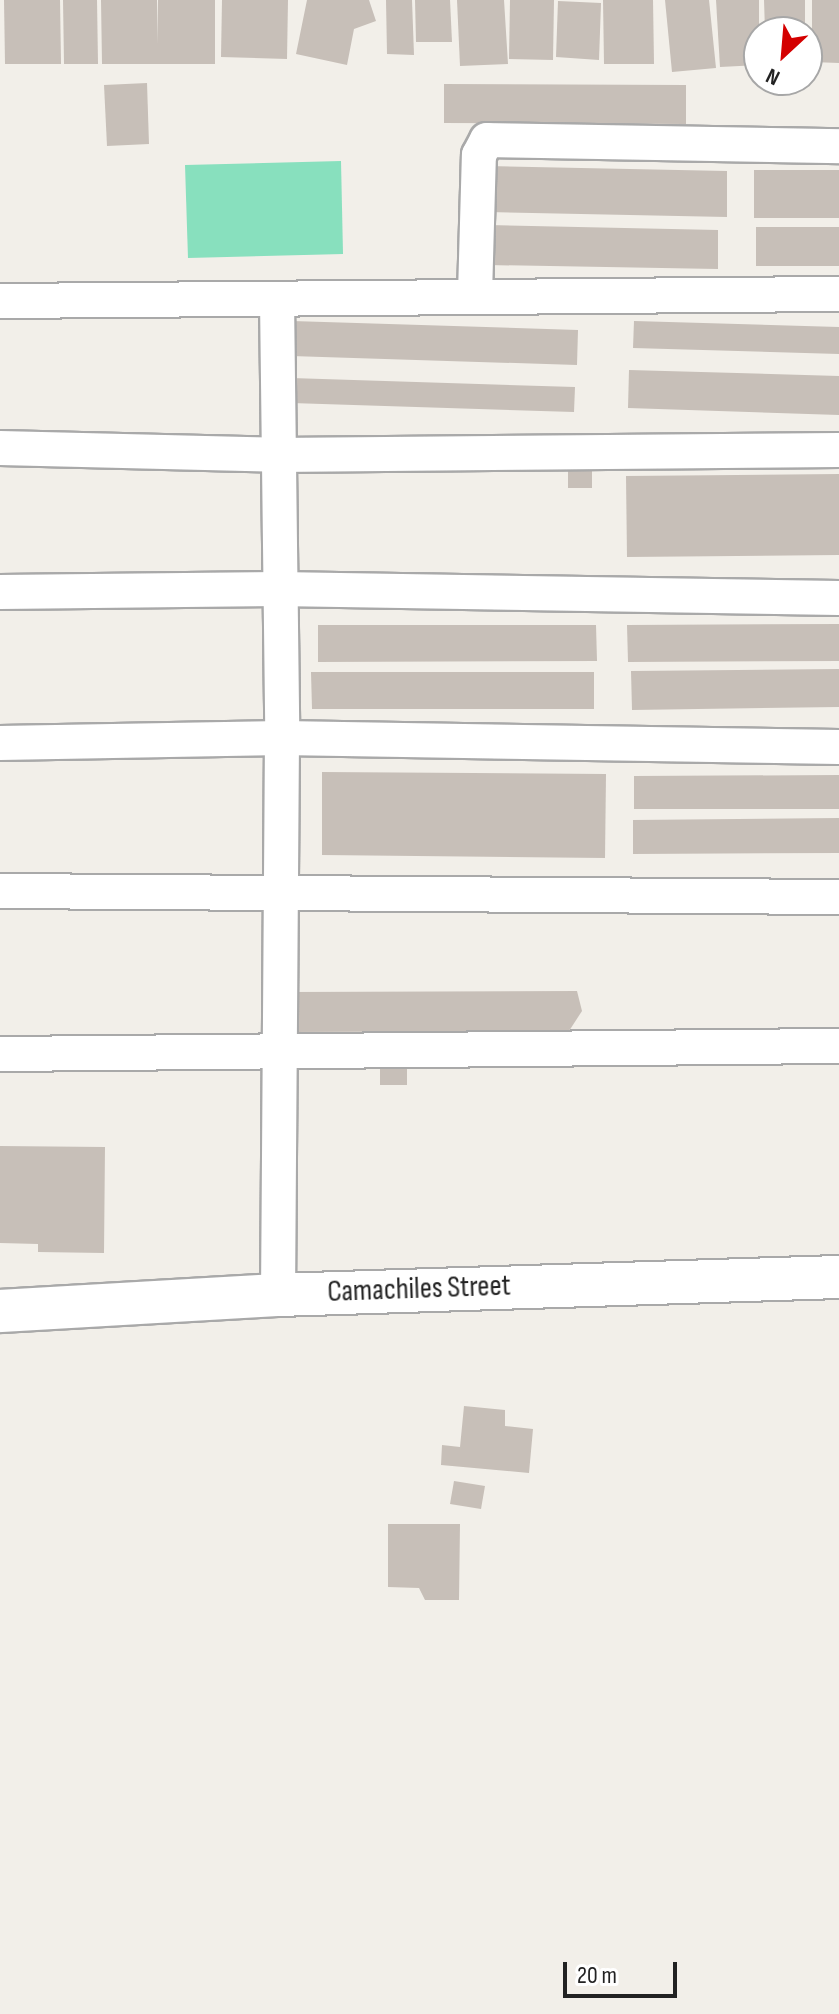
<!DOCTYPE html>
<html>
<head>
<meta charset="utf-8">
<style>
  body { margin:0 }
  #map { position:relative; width:839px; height:2014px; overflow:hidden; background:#f2efe9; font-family:"Sofia Sans Condensed",sans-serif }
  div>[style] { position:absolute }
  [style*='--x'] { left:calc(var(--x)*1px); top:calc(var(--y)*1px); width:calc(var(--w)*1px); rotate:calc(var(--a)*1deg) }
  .pitch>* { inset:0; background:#88e0be }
  .building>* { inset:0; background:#c7bfb8 }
  .roads { filter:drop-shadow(2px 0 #a9a9a9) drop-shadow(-2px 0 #a9a9a9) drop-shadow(0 2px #a9a9a9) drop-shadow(0 -2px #a9a9a9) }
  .minor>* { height:34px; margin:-17px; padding:0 17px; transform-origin:17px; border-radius:17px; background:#fff }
  .tertiary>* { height:42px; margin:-21px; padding:0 21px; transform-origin:21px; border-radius:21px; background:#fff }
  span { translate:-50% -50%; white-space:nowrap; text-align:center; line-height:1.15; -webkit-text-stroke:7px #fff; paint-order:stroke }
  .street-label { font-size:30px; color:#222 }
  .north { position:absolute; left:743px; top:16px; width:80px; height:80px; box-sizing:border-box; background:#fff; border:2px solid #a7a7a7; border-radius:50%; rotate:206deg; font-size:22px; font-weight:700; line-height:32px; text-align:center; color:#222 }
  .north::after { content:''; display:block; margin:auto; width:28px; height:36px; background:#d40000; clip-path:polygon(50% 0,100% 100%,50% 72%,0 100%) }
  .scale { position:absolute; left:563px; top:1962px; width:114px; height:36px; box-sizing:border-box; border:4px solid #222; border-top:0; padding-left:10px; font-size:24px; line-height:28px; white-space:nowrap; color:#222; -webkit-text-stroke:6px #fff; paint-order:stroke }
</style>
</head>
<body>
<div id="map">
  <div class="pitch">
    <i style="clip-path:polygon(341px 161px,343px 254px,188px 258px,185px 165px)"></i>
  </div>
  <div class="building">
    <i style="clip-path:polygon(4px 0,60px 0,61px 64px,5px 64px)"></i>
    <i style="clip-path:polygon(63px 0,97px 0,98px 64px,64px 64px)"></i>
    <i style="clip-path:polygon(101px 0,157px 0,158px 44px,158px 0,215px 0,215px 64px,102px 64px)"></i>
    <i style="clip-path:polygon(222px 0,288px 0,287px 59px,221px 57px)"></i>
    <i style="clip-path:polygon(307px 0,369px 0,376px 21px,354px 29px,347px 65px,296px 54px)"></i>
    <i style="clip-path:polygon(386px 0,412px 0,414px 55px,387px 54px)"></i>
    <i style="clip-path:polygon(415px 0,450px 0,452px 42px,416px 42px)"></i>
    <i style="clip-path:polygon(457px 0,504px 0,508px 64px,460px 66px)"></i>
    <i style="clip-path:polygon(510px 0,554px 0,553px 60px,509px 59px)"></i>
    <i style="clip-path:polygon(603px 0,653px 0,654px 64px,604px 64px)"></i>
    <i style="clip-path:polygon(665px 0,709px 0,716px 68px,672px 72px)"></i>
    <i style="clip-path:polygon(716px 0,759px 0,759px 65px,720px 67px)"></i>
    <i style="clip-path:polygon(764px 0,805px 0,805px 32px,765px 32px)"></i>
    <i style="clip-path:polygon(812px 0,839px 0,839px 63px,812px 62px)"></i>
    <i style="clip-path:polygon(558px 1px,601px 3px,599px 60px,556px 57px)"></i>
    <i style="clip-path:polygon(147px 83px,149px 144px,107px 146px,104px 85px)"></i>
    <i style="clip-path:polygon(444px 84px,686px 85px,686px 124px,444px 123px)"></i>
    <i style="clip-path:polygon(488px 166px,727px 171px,727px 217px,487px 212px)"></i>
    <i style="clip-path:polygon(754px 170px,839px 170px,839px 218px,754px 218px)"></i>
    <i style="clip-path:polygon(489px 225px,718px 230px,718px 269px,488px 265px)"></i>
    <i style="clip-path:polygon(756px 227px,839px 227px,839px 266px,756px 266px)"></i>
    <i style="clip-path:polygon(292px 321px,578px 330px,577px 365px,291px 356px)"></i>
    <i style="clip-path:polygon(634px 321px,839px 327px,839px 354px,633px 348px)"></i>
    <i style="clip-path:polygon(629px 370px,839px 376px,839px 415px,628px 408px)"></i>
    <i style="clip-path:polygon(291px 378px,575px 387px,574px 412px,291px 403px)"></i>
    <i style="clip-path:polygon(568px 460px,592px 460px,592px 488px,568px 488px)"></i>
    <i style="clip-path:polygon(839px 474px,839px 555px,627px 557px,626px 476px)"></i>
    <i style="clip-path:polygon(839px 624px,839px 661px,628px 662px,627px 625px)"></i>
    <i style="clip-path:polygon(318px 625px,596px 625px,597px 661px,318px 662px)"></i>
    <i style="clip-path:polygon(839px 669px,839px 707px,632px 710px,631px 671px)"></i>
    <i style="clip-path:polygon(311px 672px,594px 672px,594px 709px,312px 709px)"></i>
    <i style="clip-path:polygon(322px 772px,606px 774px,605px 858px,322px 855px)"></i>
    <i style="clip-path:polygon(839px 775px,839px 809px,634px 809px,634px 776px)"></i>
    <i style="clip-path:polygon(839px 818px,839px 853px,633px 854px,633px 820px)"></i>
    <i style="clip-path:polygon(577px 991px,582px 1011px,569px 1031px,292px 1032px,291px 992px)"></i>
    <i style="clip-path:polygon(380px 1063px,407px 1064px,407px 1085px,380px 1085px)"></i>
    <i style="clip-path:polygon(0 1146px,105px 1147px,104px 1253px,38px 1252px,38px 1244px,0 1243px)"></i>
    <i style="clip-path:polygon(464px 1406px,505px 1410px,505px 1426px,533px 1429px,529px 1473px,441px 1465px,442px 1445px,460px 1447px)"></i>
    <i style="clip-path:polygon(454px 1481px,485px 1486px,481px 1509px,450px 1504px)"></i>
    <i style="clip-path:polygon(388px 1524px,460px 1524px,459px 1600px,425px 1600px,419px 1588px,388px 1587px)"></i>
  </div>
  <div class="roads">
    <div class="minor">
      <i style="--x:475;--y:295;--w:140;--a:-88.4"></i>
      <i style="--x:479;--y:155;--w:17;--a:-62"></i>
      <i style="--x:487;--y:140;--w:352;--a:1"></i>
      <i style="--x:277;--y:299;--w:439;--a:89.3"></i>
      <i style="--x:282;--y:738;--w:557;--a:90.41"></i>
      <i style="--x:0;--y:301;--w:839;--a:-0.48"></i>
      <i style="--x:0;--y:448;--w:277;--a:1.4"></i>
      <i style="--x:277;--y:455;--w:562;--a:-0.51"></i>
      <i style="--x:0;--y:592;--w:278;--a:-0.6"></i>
      <i style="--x:278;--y:589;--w:561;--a:0.92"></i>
      <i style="--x:0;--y:743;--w:282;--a:-1"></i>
      <i style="--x:282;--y:738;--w:557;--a:0.93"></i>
      <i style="--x:0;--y:891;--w:839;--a:0.41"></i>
      <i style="--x:0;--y:1054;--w:839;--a:-0.55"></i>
    </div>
    <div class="tertiary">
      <i style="--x:0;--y:1311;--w:278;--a:-3.3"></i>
      <i style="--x:278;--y:1295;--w:561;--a:-1.84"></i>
    </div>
  </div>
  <div class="street-label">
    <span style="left:419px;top:1289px;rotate:-2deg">Camachiles Street</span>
  </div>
  <div class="north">N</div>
  <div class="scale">20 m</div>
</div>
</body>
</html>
